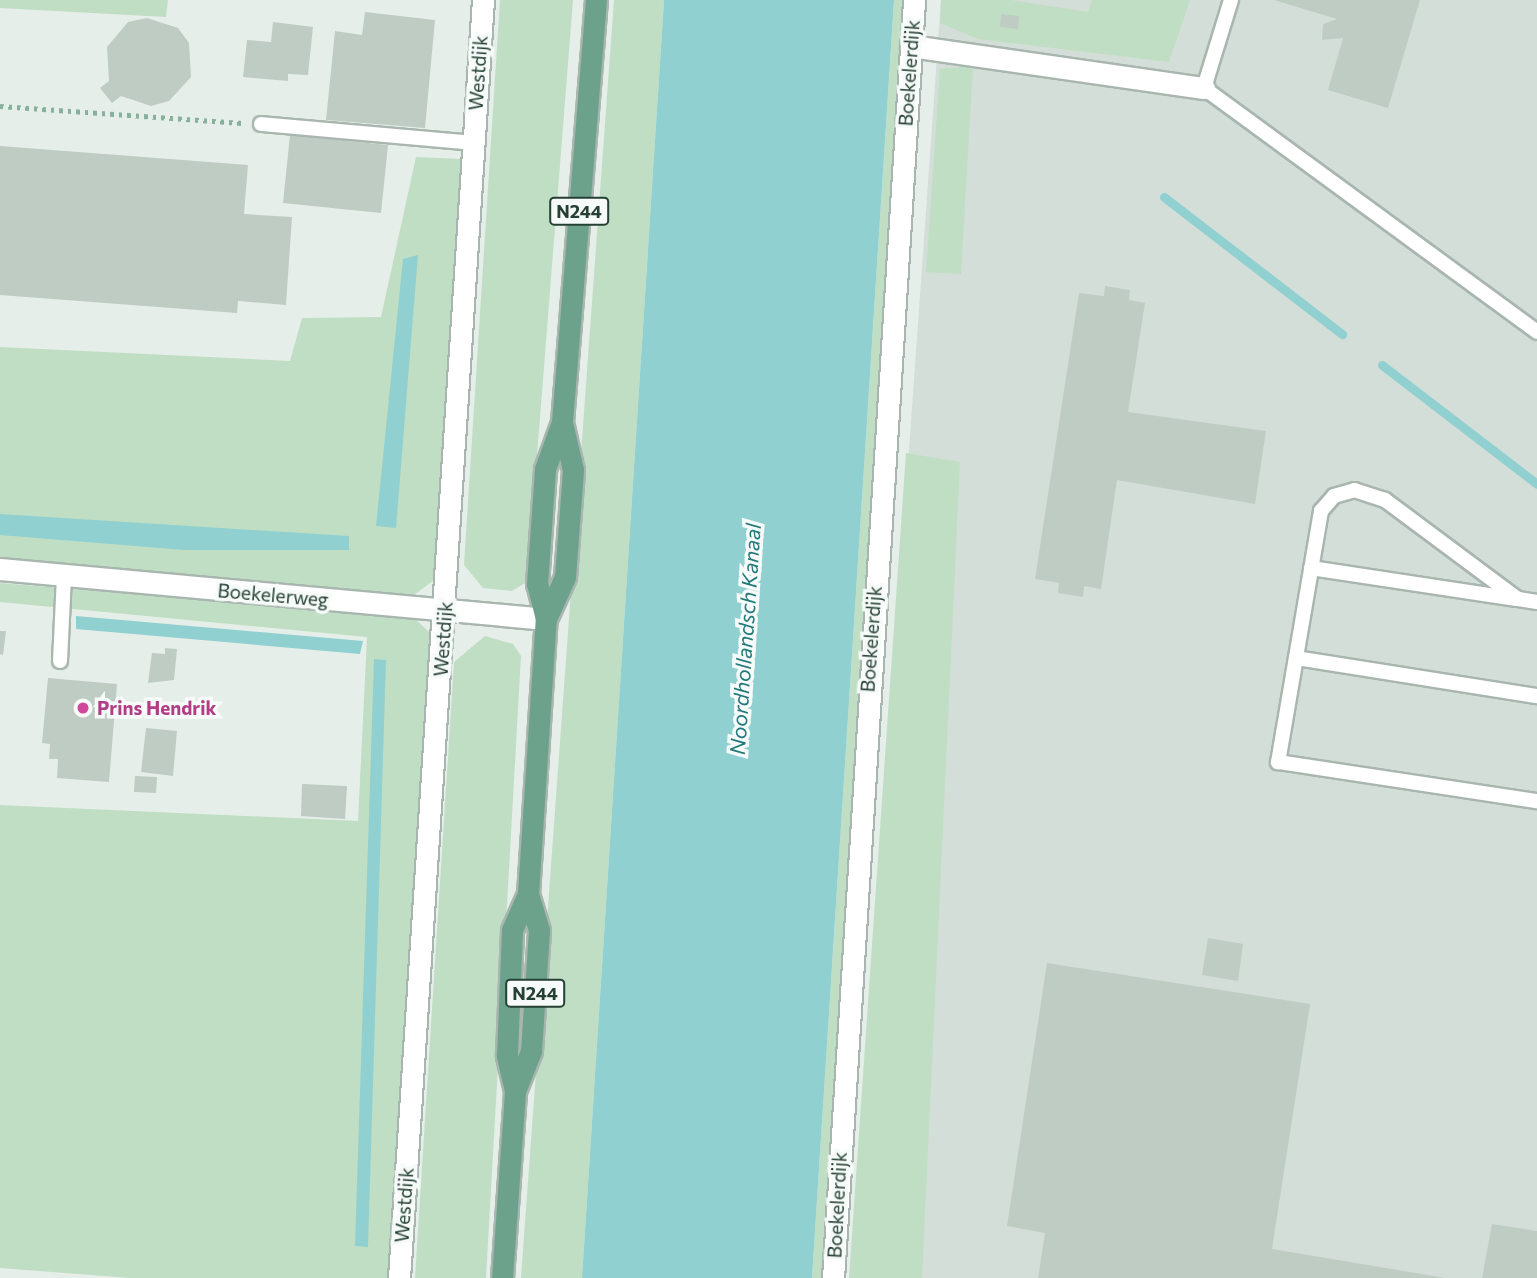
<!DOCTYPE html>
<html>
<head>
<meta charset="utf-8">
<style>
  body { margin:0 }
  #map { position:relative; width:1537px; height:1278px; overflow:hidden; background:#e6eee9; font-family:Commissioner,sans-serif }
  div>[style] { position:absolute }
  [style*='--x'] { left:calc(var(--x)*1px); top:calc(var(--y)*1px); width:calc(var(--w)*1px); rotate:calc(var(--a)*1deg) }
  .built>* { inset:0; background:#d4ded8 }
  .green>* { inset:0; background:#c0dec3 }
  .water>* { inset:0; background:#90d0d0 }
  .stream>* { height:9px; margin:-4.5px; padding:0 4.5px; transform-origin:4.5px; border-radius:4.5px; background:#90d0d0 }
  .building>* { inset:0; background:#beccc4 }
  .path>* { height:4.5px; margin-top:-2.25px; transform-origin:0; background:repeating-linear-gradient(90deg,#87b09d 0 3.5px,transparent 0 8.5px) }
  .roads { filter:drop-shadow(2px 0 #a8b6af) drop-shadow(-2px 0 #a8b6af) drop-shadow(0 2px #a8b6af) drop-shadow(0 -2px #a8b6af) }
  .lane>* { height:14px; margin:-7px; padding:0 7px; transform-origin:7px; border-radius:7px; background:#fff }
  .street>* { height:21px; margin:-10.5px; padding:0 10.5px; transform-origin:10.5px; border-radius:10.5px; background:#fff }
  .primary>* { height:21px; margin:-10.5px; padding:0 10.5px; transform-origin:10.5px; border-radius:10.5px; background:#6ca28b }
  .dots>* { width:19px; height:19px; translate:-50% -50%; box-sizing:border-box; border:4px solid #f6faf8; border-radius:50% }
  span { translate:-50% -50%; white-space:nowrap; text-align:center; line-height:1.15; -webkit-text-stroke:7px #f6faf8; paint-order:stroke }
  .shield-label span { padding:2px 5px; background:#f6faf8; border:2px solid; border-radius:5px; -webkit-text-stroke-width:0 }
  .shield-label { font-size:18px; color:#254034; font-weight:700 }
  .street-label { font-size:19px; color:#254034 }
  .hotel-label { font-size:19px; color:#b23c85; font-weight:700 }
  .left { translate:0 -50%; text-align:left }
  .water-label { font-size:21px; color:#21797a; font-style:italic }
</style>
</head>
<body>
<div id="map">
  <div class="built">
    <i style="clip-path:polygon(941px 0,1537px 0,1537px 1278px,850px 1278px)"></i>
  </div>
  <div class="green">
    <i style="clip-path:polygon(0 0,168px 0,166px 17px,0 8px)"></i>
    <i style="clip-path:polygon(500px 0,573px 0,527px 582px,512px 591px,483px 588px,464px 565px)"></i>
    <i style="clip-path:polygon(614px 0,664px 0,582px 1278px,521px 1278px)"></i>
    <i style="clip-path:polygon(894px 0,914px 0,840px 1278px,812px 1278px)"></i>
    <i style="clip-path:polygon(941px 0,1011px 0,1088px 12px,1092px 0,1190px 0,1169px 62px,978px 39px,940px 23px)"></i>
    <i style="clip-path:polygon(973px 66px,961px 274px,926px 272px,940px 69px)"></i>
    <i style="clip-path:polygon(416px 157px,462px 159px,434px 580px,414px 595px,0 561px,0 347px,290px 361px,302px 318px,381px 317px)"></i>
    <i style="clip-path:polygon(906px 453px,960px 462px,922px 1278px,849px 1278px)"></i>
    <i style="clip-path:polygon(0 583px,413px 617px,430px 633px,389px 1278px,130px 1278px,0 1268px,0 805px,358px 821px,367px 637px,0 602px)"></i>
    <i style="clip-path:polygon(485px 636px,513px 644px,521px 656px,486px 1278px,415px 1278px,454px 662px)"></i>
  </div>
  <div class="water">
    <i style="clip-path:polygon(664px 0,894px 0,812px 1278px,582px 1278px)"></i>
    <i style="clip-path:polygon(418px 255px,396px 528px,376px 526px,403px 259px)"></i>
    <i style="clip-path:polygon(0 514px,349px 536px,349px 550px,184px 550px,0 535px)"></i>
    <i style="clip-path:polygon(76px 616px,363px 641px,360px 654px,76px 629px)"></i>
    <i style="clip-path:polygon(374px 659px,386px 660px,368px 1247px,355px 1246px)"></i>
  </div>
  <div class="stream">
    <i style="--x:1164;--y:197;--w:225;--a:37.6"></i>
    <i style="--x:1382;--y:365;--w:195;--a:37.5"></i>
  </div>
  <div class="building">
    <i style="clip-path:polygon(1274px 0,1420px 0,1388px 108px,1328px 90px,1343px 38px,1322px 40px,1323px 24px,1337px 19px)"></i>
    <i style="clip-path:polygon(365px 12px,435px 20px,425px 128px,326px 120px,335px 31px,362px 35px)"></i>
    <i style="clip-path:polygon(1001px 14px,1019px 16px,1018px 29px,1000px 27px)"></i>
    <i style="clip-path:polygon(147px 18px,178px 28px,189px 43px,191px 77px,169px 101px,151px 106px,121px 96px,112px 103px,100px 88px,109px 81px,107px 47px,128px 22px)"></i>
    <i style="clip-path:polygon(273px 22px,313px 27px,308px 75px,288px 74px,288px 81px,243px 77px,247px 40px,271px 42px)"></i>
    <i style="clip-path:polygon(290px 135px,388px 145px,381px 213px,283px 203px)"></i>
    <i style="clip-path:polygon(0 146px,248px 165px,244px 214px,292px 217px,286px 305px,238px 301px,237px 313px,0 295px)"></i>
    <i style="clip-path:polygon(1105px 286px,1130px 290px,1129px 300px,1145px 303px,1128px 412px,1266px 431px,1255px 504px,1117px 480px,1101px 589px,1084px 586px,1083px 597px,1058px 593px,1059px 583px,1035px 579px,1079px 293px,1104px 296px)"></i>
    <i style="clip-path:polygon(0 631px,6px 631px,3px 655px,0 654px)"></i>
    <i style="clip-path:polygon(165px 648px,177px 649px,174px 680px,148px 683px,152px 653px,165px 654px)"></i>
    <i style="clip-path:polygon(48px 678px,117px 684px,109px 782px,57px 778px,58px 759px,49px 759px,50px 744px,42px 743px)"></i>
    <i style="clip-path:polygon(146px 728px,177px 731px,173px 776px,141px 772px)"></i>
    <i style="clip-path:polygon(135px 776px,157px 777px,156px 793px,134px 792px)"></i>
    <i style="clip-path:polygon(302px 784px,347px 786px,345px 819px,301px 816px)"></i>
    <i style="clip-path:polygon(1208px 938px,1243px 944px,1238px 981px,1202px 975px)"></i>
    <i style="clip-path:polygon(1047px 963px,1310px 1004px,1272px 1249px,1445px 1278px,1038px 1278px,1045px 1233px,1007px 1226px)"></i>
    <i style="clip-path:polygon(1492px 1224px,1537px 1231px,1537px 1278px,1482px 1278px)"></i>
  </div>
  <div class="path">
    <i style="--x:0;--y:106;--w:243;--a:4"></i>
  </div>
  <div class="roads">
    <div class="lane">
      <i style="--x:1231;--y:0;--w:92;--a:107.1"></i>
      <i style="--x:1204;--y:88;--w:413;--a:36.2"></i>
      <i style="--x:261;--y:124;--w:213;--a:5.1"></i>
      <i style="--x:1311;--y:568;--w:208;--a:8.6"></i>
      <i style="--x:1537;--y:602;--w:19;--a:-171"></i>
      <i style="--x:1518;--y:599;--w:166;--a:-143.3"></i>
      <i style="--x:1385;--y:500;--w:32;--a:-162"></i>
      <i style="--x:1355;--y:490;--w:22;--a:164"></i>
      <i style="--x:1334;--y:496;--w:20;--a:131"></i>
      <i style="--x:1321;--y:511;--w:255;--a:99.7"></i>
      <i style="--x:1278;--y:762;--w:262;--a:8.6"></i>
      <i style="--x:1296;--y:658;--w:244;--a:9"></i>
      <i style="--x:60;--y:661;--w:86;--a:-87.3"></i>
    </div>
    <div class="street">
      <i style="--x:911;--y:46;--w:296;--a:8.2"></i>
      <i style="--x:0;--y:569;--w:548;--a:5.23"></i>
      <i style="--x:399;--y:1278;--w:1281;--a:-86.24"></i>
      <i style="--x:833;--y:1278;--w:1281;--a:-86.37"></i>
    </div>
    <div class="primary">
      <i style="--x:546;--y:619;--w:46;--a:-65.7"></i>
      <i style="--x:565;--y:577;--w:107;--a:-85.7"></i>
      <i style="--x:573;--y:470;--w:49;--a:-102.9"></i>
      <i style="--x:515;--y:1091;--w:43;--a:-68.2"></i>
      <i style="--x:531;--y:1051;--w:121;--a:-86.2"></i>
      <i style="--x:539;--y:930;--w:38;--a:-107"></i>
      <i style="--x:502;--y:1278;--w:187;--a:-86"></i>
      <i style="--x:515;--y:1091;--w:37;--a:-103"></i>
      <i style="--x:507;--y:1055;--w:125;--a:-87.7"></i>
      <i style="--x:512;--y:930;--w:39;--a:-66"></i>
      <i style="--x:528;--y:894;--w:276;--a:-86.3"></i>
      <i style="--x:546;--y:619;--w:36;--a:-104"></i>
      <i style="--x:537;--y:584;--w:115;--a:-86"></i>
      <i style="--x:545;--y:469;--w:50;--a:-70.1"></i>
      <i style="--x:562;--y:422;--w:423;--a:-85.4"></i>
    </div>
  </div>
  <div class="dots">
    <i style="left:83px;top:708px;background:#d1479c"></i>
  </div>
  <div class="shield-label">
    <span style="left:579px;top:211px">N244</span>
    <span style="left:535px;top:993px">N244</span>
  </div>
  <div class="street-label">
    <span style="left:478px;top:73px;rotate:-86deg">Westdijk</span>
    <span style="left:909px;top:73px;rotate:-86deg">Boekelerdijk</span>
    <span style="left:273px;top:595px;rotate:5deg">Boekelerweg</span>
    <span style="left:443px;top:639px;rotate:-86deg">Westdijk</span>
    <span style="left:871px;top:639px;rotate:-86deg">Boekelerdijk</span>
    <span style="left:404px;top:1205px;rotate:-86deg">Westdijk</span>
    <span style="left:837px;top:1205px;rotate:-87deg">Boekelerdijk</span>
  </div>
  <div class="hotel-label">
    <span class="left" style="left:97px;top:708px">Prins Hendrik</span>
  </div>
  <div class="water-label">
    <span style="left:745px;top:639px;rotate:-86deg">Noordhollandsch Kanaal</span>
  </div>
</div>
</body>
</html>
